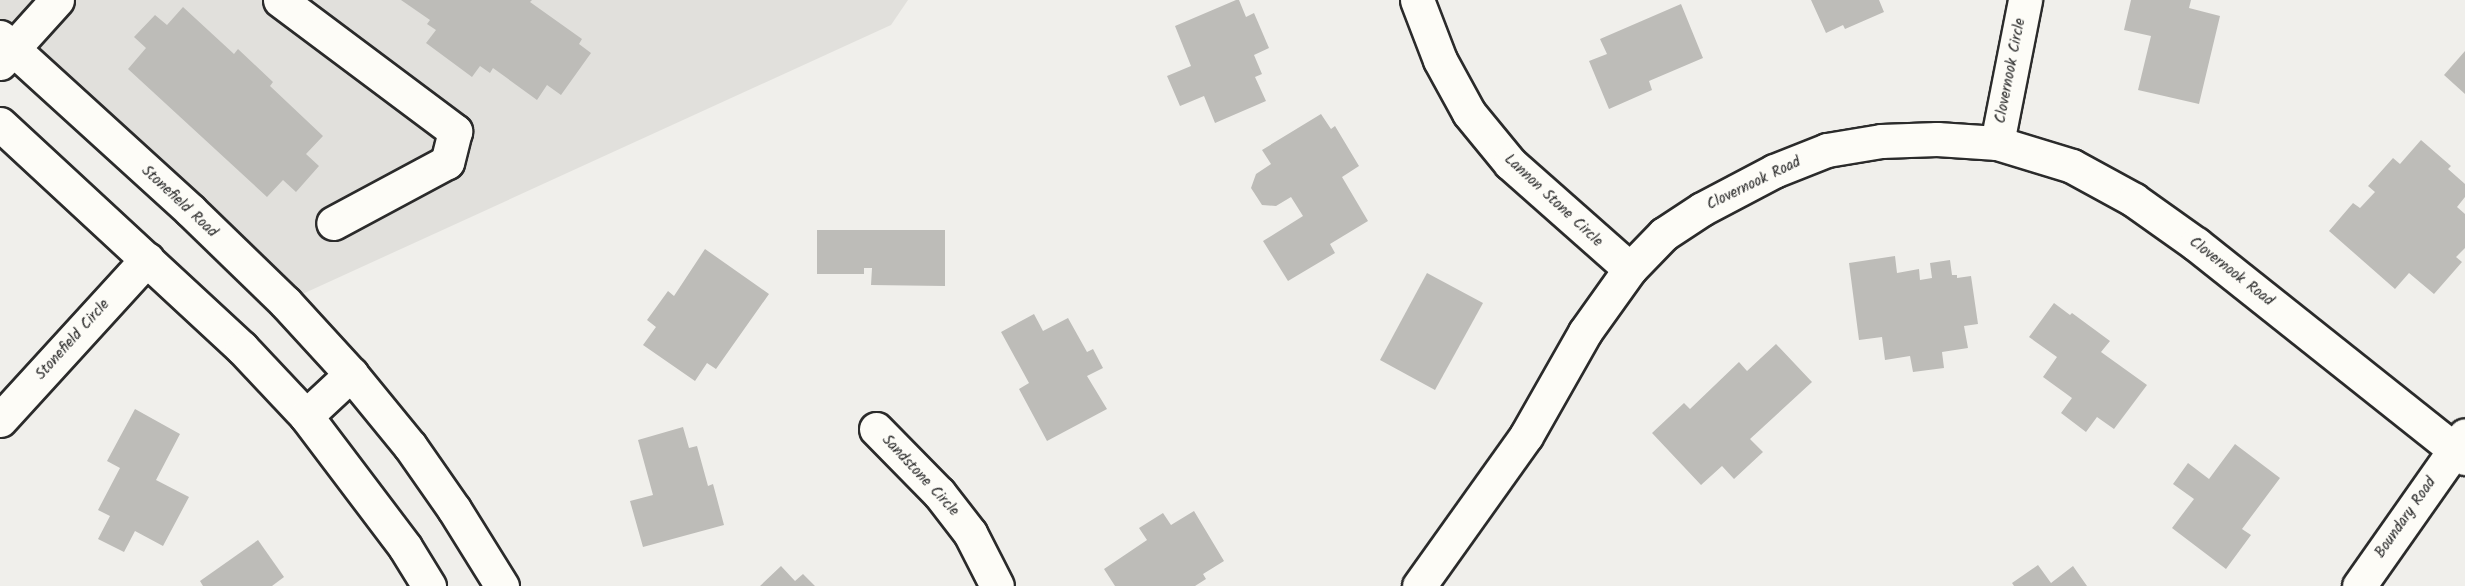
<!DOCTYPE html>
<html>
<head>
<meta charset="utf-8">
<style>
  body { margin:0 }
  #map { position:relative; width:2465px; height:586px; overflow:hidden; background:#f0efeb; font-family:Kalam,sans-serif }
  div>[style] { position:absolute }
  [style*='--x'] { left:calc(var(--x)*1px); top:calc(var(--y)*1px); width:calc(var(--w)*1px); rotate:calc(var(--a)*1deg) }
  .built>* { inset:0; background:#e1e0dc }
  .building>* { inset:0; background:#bdbcb8 }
  .roads { filter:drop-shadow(2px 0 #2b2b2b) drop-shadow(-2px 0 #2b2b2b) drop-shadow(0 2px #2b2b2b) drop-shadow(0 -2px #2b2b2b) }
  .minor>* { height:33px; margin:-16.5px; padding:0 16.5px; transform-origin:16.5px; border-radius:16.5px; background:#fdfcf7 }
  span { translate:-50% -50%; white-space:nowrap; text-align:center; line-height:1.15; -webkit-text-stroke:5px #fdfcf7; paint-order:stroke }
  .street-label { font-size:15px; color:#2b2b2b }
</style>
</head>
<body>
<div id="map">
  <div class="built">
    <i style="clip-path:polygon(0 0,908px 0,891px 25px,285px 302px,0 37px)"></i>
  </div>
  <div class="building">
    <i style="clip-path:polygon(401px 0,532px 0,530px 2px,582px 39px,579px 44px,591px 53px,561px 95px,547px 85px,537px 100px,493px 68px,490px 73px,480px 66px,472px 77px,426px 43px,436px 30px,427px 24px,430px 20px)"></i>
    <i style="clip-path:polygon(1236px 0,1239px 0,1246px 17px,1254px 13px,1269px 48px,1254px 55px,1262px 74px,1255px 77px,1266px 101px,1215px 123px,1204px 96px,1180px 106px,1167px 76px,1191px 66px,1175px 26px)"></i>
    <i style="clip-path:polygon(1811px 0,1879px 0,1884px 12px,1845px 29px,1843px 25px,1826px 33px)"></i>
    <i style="clip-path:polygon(2131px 0,2191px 0,2189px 8px,2220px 16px,2199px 104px,2138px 90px,2151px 36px,2124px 30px)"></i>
    <i style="clip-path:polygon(1681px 4px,1703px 58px,1649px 81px,1652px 90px,1609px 109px,1589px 61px,1607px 54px,1600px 39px)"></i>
    <i style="clip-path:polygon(183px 7px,234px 54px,238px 49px,273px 82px,270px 86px,323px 136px,306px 154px,319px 166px,296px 192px,283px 180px,267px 197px,128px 69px,146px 48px,134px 37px,155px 15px,167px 25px)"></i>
    <i style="clip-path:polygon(2465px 51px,2465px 94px,2444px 75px)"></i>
    <i style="clip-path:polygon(1321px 114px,1331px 129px,1335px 126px,1359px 166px,1342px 177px,1368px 221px,1330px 244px,1335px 253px,1288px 281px,1263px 241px,1303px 216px,1291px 197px,1276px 206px,1262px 205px,1251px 188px,1256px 174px,1271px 164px,1262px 150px)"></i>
    <i style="clip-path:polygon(2421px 140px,2451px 166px,2448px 169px,2465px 184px,2465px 197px,2457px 207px,2465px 214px,2465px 248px,2456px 257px,2462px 262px,2434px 294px,2409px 273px,2395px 289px,2329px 231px,2353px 203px,2360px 208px,2375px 192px,2368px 186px,2393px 158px,2400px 164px)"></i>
    <i style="clip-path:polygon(817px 230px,945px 230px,945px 286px,871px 285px,872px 268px,864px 268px,864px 274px,817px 274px)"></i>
    <i style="clip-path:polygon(705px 249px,769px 294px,716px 369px,707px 363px,695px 381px,643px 345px,656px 327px,647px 320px,668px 291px,674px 296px)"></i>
    <i style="clip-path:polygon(1895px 256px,1897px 273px,1919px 269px,1920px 280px,1932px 278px,1930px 263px,1950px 260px,1952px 275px,1957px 275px,1957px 278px,1971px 276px,1978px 324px,1964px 326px,1968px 348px,1942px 352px,1944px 368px,1913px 372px,1910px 356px,1885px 360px,1882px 337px,1859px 340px,1849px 263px)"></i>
    <i style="clip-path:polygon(1427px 273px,1483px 303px,1435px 390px,1380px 360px)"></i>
    <i style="clip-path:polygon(2054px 303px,2070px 315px,2072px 313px,2110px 341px,2101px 352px,2147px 385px,2114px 429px,2097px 417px,2086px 432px,2061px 413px,2072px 398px,2043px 377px,2057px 357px,2029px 337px)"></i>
    <i style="clip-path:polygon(1034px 314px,1043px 331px,1068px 318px,1087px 352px,1093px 349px,1103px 368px,1087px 376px,1107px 409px,1047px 441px,1019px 389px,1029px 383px,1001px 332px)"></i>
    <i style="clip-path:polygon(1776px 344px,1812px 382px,1750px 439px,1763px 452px,1734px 479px,1722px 466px,1701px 485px,1652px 433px,1684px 403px,1690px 409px,1739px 362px,1747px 371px)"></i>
    <i style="clip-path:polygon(135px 409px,180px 434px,156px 480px,189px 497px,163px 546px,135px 531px,124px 552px,98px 539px,110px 516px,98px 510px,120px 468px,107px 461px)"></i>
    <i style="clip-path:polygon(683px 427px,689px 448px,697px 446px,708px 486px,713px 484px,724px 525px,643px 547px,630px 501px,653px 495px,638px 440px)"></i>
    <i style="clip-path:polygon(2235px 444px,2280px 478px,2242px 529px,2251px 535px,2226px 569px,2172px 528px,2194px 499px,2173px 484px,2188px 463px,2209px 479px)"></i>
    <i style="clip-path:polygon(1194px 511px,1224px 561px,1203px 574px,1206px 579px,1195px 586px,1115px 586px,1104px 569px,1147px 540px,1139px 528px,1163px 513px,1171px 525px)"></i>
    <i style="clip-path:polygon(258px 540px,284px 577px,272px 586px,203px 586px,200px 581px)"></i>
    <i style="clip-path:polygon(2038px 565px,2051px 583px,2073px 566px,2087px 586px,2014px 586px,2012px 583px)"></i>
    <i style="clip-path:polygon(781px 566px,795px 581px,803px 574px,815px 586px,760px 586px)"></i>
  </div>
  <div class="roads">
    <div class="minor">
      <i style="--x:280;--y:0;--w:219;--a:36.8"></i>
      <i style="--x:455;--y:131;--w:32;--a:104"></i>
      <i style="--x:447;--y:162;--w:129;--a:151.8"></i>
      <i style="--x:1417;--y:0;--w:64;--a:69"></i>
      <i style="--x:1440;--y:60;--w:60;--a:61.3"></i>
      <i style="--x:1469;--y:113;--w:65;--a:50.6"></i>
      <i style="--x:1510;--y:163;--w:160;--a:41.5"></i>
      <i style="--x:0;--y:37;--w:258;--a:42.3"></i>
      <i style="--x:191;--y:211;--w:131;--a:44.1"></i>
      <i style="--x:285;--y:302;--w:98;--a:47.5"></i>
      <i style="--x:351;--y:374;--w:93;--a:50.7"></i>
      <i style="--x:410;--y:446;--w:77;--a:55.1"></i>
      <i style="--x:454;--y:509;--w:91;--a:58.1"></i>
      <i style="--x:0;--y:63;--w:85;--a:-47.9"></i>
      <i style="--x:0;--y:124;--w:330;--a:42.8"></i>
      <i style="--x:242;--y:348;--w:93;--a:46.7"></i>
      <i style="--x:306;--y:416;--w:164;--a:52.9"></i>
      <i style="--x:405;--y:547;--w:46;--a:58.4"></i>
      <i style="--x:1997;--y:143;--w:146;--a:-78.9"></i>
      <i style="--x:306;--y:416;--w:62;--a:-43"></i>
      <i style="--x:0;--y:420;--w:218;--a:-47.6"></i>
      <i style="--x:876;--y:429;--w:90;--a:45.5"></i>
      <i style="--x:939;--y:493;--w:51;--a:52.2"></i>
      <i style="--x:970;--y:533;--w:59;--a:63"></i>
      <i style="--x:1419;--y:586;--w:184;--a:-54.5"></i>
      <i style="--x:1526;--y:436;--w:120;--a:-60.4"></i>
      <i style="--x:1585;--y:332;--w:77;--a:-54.5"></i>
      <i style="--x:1630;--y:269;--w:49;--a:-45.8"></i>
      <i style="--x:1664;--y:234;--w:45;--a:-33.3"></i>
      <i style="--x:1702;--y:209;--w:81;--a:-27.8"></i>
      <i style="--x:1774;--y:171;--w:57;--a:-21.6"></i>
      <i style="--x:1827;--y:150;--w:55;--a:-9.5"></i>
      <i style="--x:1881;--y:141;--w:56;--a:-2"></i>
      <i style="--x:1937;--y:139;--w:60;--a:3.8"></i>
      <i style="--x:1997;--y:143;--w:78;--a:17"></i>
      <i style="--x:2072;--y:166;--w:71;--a:28.7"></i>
      <i style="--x:2134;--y:200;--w:76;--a:35.4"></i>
      <i style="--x:2196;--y:244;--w:344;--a:38.5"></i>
      <i style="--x:2359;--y:586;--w:184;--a:-54.9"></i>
    </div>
  </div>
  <div class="street-label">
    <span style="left:2011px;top:71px;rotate:-79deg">Clovernook Circle</span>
    <span style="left:1754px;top:184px;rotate:-26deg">Clovernook Road</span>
    <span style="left:1553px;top:201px;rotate:43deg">Lannon Stone Circle</span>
    <span style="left:179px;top:202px;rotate:43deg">Stonefield Road</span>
    <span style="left:2231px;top:272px;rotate:38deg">Clovernook Road</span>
    <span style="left:73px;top:340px;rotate:-48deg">Stonefield Circle</span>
    <span style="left:920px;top:476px;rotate:47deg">Sandstone Circle</span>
    <span style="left:2406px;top:518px;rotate:-55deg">Boundary Road</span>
  </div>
</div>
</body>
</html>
